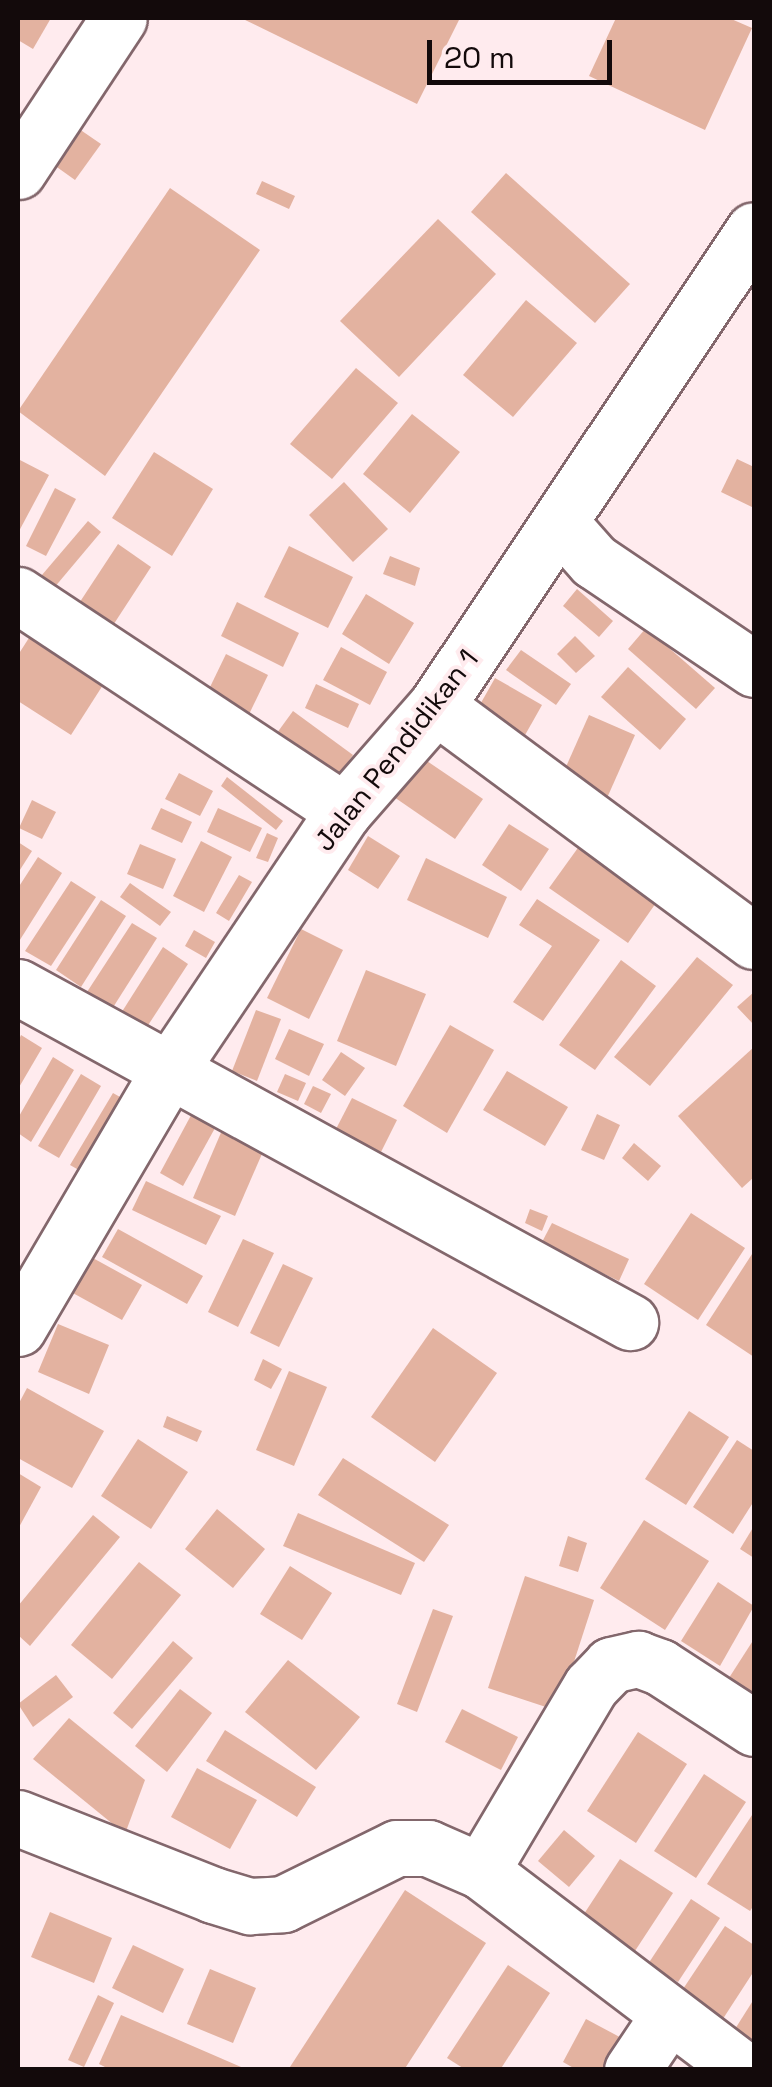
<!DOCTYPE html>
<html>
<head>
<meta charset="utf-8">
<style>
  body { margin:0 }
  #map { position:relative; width:772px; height:2087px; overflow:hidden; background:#ffebee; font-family:"Space Grotesk",sans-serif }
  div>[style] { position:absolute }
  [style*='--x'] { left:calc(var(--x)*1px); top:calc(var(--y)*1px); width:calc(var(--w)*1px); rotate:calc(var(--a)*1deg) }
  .building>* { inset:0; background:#e3b2a0 }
  .roads { filter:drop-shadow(2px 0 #83676c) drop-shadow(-2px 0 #83676c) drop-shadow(0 2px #83676c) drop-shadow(0 -2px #83676c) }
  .minor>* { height:55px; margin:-27.5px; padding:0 27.5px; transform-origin:27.5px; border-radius:27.5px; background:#fff }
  span { translate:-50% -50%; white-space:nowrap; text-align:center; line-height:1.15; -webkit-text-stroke:8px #ffebee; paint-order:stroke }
  .street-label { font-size:28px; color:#130a0b }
  .frame { position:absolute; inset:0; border:20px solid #130a0b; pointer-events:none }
  .scale { position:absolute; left:427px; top:40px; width:185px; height:45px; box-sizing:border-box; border:5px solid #130a0b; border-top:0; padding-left:12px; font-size:30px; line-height:35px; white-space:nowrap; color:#130a0b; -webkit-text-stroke:8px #ffebee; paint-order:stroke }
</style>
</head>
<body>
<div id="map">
  <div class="building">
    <i style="clip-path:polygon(18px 18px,51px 18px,33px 49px,18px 40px)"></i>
    <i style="clip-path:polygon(241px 18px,460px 18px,417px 104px)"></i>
    <i style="clip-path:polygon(616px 18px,729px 18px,752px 28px,705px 130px,589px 76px)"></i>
    <i style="clip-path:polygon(66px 120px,101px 144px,75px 180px,40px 155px)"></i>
    <i style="clip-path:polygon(506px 173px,630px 284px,595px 323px,471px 212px)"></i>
    <i style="clip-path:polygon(262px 181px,295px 196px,289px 209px,256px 194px)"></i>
    <i style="clip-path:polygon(170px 188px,260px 250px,105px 476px,18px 411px)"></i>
    <i style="clip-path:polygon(438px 219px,496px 274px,399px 377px,340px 321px)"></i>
    <i style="clip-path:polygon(526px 300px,577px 343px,513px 417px,463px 375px)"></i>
    <i style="clip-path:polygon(356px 368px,398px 403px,332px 479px,290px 444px)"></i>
    <i style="clip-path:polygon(412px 414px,460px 452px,410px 513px,363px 474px)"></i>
    <i style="clip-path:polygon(154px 452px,213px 489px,172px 556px,112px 518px)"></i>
    <i style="clip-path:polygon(18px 459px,49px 475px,18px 533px)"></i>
    <i style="clip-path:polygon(737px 459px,754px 467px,754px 508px,721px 492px)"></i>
    <i style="clip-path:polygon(344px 482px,388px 529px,353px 562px,309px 515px)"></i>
    <i style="clip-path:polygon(55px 488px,76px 499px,46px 556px,26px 546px)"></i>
    <i style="clip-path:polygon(88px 521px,101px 532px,43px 601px,30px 589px)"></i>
    <i style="clip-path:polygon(118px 544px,151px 567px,106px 636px,72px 614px)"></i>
    <i style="clip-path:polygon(289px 546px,353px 577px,328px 628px,264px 597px)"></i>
    <i style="clip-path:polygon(390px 556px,420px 568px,415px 586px,383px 574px)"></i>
    <i style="clip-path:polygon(577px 589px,613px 621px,599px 637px,563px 606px)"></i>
    <i style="clip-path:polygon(366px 594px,414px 623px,389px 664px,342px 634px)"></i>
    <i style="clip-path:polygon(237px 602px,299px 633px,283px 667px,221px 636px)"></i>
    <i style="clip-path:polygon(36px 627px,110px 674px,71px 735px,18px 701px,18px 655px)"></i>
    <i style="clip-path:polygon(646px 628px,715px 688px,696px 709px,628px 649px)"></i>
    <i style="clip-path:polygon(575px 636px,595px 656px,576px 673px,557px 654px)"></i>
    <i style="clip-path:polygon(341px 647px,387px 672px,370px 705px,323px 680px)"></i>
    <i style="clip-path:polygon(521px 650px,571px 684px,556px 705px,506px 670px)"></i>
    <i style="clip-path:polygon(226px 654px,268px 675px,239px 735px,197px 714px)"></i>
    <i style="clip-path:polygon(628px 667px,686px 719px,660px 750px,601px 697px)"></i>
    <i style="clip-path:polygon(495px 678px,542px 705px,520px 744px,473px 717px)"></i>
    <i style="clip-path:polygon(316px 684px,359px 704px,348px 728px,305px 708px)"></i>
    <i style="clip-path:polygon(293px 711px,353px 755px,326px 792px,266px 748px)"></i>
    <i style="clip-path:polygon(589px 715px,635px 735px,603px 807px,557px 787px)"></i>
    <i style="clip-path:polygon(421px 757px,483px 799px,455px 839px,394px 797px)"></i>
    <i style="clip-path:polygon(179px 773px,213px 791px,200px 816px,165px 799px)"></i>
    <i style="clip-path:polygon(227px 777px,283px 821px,276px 830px,221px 786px)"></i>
    <i style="clip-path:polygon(32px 800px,56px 812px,42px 839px,19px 828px)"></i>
    <i style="clip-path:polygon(161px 808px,192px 822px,182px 843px,151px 829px)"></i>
    <i style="clip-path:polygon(218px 808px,262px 828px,250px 852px,207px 832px)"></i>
    <i style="clip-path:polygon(509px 824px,549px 849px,521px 891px,482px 865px)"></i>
    <i style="clip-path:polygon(267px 833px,278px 838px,268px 862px,256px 858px)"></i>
    <i style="clip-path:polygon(368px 836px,400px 856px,378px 889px,348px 870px)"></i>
    <i style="clip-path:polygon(201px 841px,232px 857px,204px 912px,173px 896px)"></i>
    <i style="clip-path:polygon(18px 842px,32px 851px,18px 873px)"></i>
    <i style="clip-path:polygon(140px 844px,176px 859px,163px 889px,127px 874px)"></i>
    <i style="clip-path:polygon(580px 845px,658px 900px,628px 943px,549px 888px)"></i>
    <i style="clip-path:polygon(38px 857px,62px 873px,18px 943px,18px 888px)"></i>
    <i style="clip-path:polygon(426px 858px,507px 897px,488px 938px,407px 900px)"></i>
    <i style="clip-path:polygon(239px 875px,252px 882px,229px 921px,216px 913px)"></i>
    <i style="clip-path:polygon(71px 881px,96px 897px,51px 966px,25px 951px)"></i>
    <i style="clip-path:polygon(130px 883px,171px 912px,160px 926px,120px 897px)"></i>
    <i style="clip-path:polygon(537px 899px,600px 940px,543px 1021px,513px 1002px,552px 946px,519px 925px)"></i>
    <i style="clip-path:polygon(101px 900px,126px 916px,81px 987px,56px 970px)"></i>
    <i style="clip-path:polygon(132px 923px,157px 938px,112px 1009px,87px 992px)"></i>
    <i style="clip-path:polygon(301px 929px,343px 950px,309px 1019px,267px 998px)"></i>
    <i style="clip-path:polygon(194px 930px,215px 942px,206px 958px,185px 946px)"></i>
    <i style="clip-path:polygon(163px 947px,188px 964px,143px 1033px,118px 1018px)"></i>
    <i style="clip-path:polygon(697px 957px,733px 985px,650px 1086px,614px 1057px)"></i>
    <i style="clip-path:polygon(621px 960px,656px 986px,595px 1070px,559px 1045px)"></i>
    <i style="clip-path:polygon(366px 970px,426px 994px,396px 1066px,337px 1041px)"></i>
    <i style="clip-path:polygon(754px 992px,754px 1025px,737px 1007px)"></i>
    <i style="clip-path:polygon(256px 1010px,281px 1019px,257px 1081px,232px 1071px)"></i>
    <i style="clip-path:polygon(450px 1025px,494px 1050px,447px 1133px,403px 1106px)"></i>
    <i style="clip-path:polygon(289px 1029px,324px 1044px,309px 1076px,275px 1059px)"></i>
    <i style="clip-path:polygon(21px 1035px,42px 1048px,18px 1089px,18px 1042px)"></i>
    <i style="clip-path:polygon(754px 1047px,754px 1177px,742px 1188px,678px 1116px)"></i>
    <i style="clip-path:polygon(341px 1052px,365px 1068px,345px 1096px,322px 1080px)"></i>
    <i style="clip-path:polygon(53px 1057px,74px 1070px,31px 1142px,18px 1133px,18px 1118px)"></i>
    <i style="clip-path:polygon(507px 1071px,568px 1107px,545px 1146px,483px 1110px)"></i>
    <i style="clip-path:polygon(81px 1074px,101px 1086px,59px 1158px,38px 1146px)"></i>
    <i style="clip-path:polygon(285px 1074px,306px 1083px,298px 1101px,277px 1092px)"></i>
    <i style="clip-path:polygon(313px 1086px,331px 1094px,321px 1113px,304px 1104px)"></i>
    <i style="clip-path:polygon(113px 1093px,134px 1105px,91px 1177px,70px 1165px)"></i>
    <i style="clip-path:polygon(352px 1098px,397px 1120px,381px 1152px,336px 1129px)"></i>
    <i style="clip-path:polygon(196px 1106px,220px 1119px,183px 1186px,160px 1173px)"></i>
    <i style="clip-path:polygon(229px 1114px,271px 1133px,235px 1216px,193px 1198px)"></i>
    <i style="clip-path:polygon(597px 1114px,620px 1125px,604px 1160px,581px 1150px)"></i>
    <i style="clip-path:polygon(634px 1143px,661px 1166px,648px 1181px,622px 1158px)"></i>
    <i style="clip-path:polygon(146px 1181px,221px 1216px,206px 1245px,132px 1210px)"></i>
    <i style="clip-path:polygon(530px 1209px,548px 1216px,542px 1231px,525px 1223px)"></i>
    <i style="clip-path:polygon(691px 1213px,745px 1248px,698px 1320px,644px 1284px)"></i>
    <i style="clip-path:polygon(552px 1223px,629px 1259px,619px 1281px,541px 1244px)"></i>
    <i style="clip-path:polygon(118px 1229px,203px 1276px,187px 1304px,102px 1257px)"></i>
    <i style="clip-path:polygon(243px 1239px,274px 1253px,238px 1327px,208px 1312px)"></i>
    <i style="clip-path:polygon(754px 1251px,754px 1357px,706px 1325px)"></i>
    <i style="clip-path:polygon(91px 1257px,142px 1285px,122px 1320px,71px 1292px)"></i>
    <i style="clip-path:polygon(283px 1264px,313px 1278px,279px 1347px,250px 1333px)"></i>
    <i style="clip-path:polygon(58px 1324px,109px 1345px,89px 1394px,38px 1372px)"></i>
    <i style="clip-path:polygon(433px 1328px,497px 1373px,435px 1462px,371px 1417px)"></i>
    <i style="clip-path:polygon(263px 1359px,282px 1369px,271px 1389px,254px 1380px)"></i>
    <i style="clip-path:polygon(289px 1371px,327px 1387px,294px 1466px,256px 1450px)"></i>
    <i style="clip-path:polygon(27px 1388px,104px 1431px,72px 1488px,18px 1458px,18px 1405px)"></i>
    <i style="clip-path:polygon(689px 1411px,729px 1437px,686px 1505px,645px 1479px)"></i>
    <i style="clip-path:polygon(167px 1416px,202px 1431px,197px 1442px,163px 1427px)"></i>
    <i style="clip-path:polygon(138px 1439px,188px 1472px,151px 1529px,101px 1496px)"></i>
    <i style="clip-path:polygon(737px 1440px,754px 1451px,754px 1501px,733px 1534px,693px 1507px)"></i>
    <i style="clip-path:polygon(343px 1458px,449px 1525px,424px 1562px,318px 1495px)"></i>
    <i style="clip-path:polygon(18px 1473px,41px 1487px,18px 1529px)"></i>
    <i style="clip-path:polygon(217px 1509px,265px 1549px,233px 1588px,185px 1549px)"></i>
    <i style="clip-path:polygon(298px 1513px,415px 1563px,401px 1595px,283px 1546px)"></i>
    <i style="clip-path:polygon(93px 1515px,120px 1537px,30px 1646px,18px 1635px,18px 1606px)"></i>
    <i style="clip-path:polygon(644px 1520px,709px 1561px,665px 1630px,600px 1588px)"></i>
    <i style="clip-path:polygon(754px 1526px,754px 1558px,740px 1549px)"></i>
    <i style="clip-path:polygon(568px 1536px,587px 1543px,578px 1572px,559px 1566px)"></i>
    <i style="clip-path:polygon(139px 1562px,181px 1595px,112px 1679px,71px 1645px)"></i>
    <i style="clip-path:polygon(290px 1566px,332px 1593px,302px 1640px,260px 1614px)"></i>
    <i style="clip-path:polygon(525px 1576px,594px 1600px,558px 1711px,488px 1688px)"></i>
    <i style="clip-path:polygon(718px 1582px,754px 1606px,720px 1666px,681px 1641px)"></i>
    <i style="clip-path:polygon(433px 1609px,453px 1616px,417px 1712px,397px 1704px)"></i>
    <i style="clip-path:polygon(754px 1639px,754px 1699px,727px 1681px)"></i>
    <i style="clip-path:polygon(173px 1641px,193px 1658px,132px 1729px,113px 1713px)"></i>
    <i style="clip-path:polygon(288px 1660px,360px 1717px,316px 1770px,245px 1712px)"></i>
    <i style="clip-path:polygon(56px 1675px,73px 1697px,33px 1727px,18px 1704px)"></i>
    <i style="clip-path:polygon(180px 1689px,212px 1713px,167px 1772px,135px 1746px)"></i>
    <i style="clip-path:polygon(462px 1709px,518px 1737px,501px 1770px,445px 1742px)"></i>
    <i style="clip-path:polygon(69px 1718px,145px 1780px,125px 1834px,33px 1759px)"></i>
    <i style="clip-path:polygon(225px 1730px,316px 1787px,297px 1817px,206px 1761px)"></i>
    <i style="clip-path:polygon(638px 1732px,687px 1764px,636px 1843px,587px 1811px)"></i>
    <i style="clip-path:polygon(197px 1768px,257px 1800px,230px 1849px,171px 1817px)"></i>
    <i style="clip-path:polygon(704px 1774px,746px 1802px,696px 1878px,654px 1851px)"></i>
    <i style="clip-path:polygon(754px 1812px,754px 1905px,750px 1911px,707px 1884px)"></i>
    <i style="clip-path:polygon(564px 1830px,595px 1856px,569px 1887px,538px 1861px)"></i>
    <i style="clip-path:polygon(620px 1859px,673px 1893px,631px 1957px,578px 1923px)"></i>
    <i style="clip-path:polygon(405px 1890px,486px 1943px,404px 2070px,288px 2070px)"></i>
    <i style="clip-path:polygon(691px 1899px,720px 1918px,678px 1982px,648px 1964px)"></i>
    <i style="clip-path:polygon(50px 1912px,112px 1938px,94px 1983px,31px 1957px)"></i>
    <i style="clip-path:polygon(725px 1926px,754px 1945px,754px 1971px,717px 2028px,675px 2001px)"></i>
    <i style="clip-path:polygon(133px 1945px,184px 1969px,163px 2013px,112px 1988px)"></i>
    <i style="clip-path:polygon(508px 1965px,550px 1993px,500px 2070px,466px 2070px,447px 2058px)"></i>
    <i style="clip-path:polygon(210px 1969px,256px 1988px,233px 2043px,187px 2024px)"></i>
    <i style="clip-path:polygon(98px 1995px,114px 2003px,84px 2067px,68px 2060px)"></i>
    <i style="clip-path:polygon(754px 1999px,754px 2042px,735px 2029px)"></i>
    <i style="clip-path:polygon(121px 2015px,248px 2070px,111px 2070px,99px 2064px)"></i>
    <i style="clip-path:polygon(586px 2019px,629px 2042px,616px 2070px,577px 2070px,563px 2062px)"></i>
  </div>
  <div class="roads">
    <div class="minor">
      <i style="--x:18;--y:171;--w:183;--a:-56.6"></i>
      <i style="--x:562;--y:525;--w:48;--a:48.4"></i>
      <i style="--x:594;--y:561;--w:193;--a:34"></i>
      <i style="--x:18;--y:595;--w:391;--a:33.5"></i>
      <i style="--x:436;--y:706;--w:395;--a:36.5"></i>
      <i style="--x:18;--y:987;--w:698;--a:28.7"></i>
      <i style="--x:18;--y:1328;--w:298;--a:-59.6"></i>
      <i style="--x:169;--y:1071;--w:313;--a:-56.1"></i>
      <i style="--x:344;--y:811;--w:140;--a:-48.8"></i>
      <i style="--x:436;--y:706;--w:572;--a:-56.25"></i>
      <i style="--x:18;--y:1818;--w:210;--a:21.5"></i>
      <i style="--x:213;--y:1895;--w:39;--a:17"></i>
      <i style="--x:250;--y:1906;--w:33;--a:-3"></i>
      <i style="--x:283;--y:1904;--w:127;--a:-26.2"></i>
      <i style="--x:397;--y:1848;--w:31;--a:0"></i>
      <i style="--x:428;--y:1848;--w:58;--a:23.5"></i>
      <i style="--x:481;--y:1871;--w:215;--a:-59.3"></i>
      <i style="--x:591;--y:1686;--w:29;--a:-46"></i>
      <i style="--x:611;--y:1665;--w:28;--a:-13"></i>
      <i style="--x:638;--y:1659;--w:23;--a:20"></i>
      <i style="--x:660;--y:1667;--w:112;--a:33"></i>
      <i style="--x:481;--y:1871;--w:329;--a:37.2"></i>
      <i style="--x:632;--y:2070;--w:63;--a:-56.1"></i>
    </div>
  </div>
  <div class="street-label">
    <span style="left:396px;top:750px;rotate:-52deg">Jalan Pendidikan 1</span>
  </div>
  <div class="frame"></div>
  <div class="scale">20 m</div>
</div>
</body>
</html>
